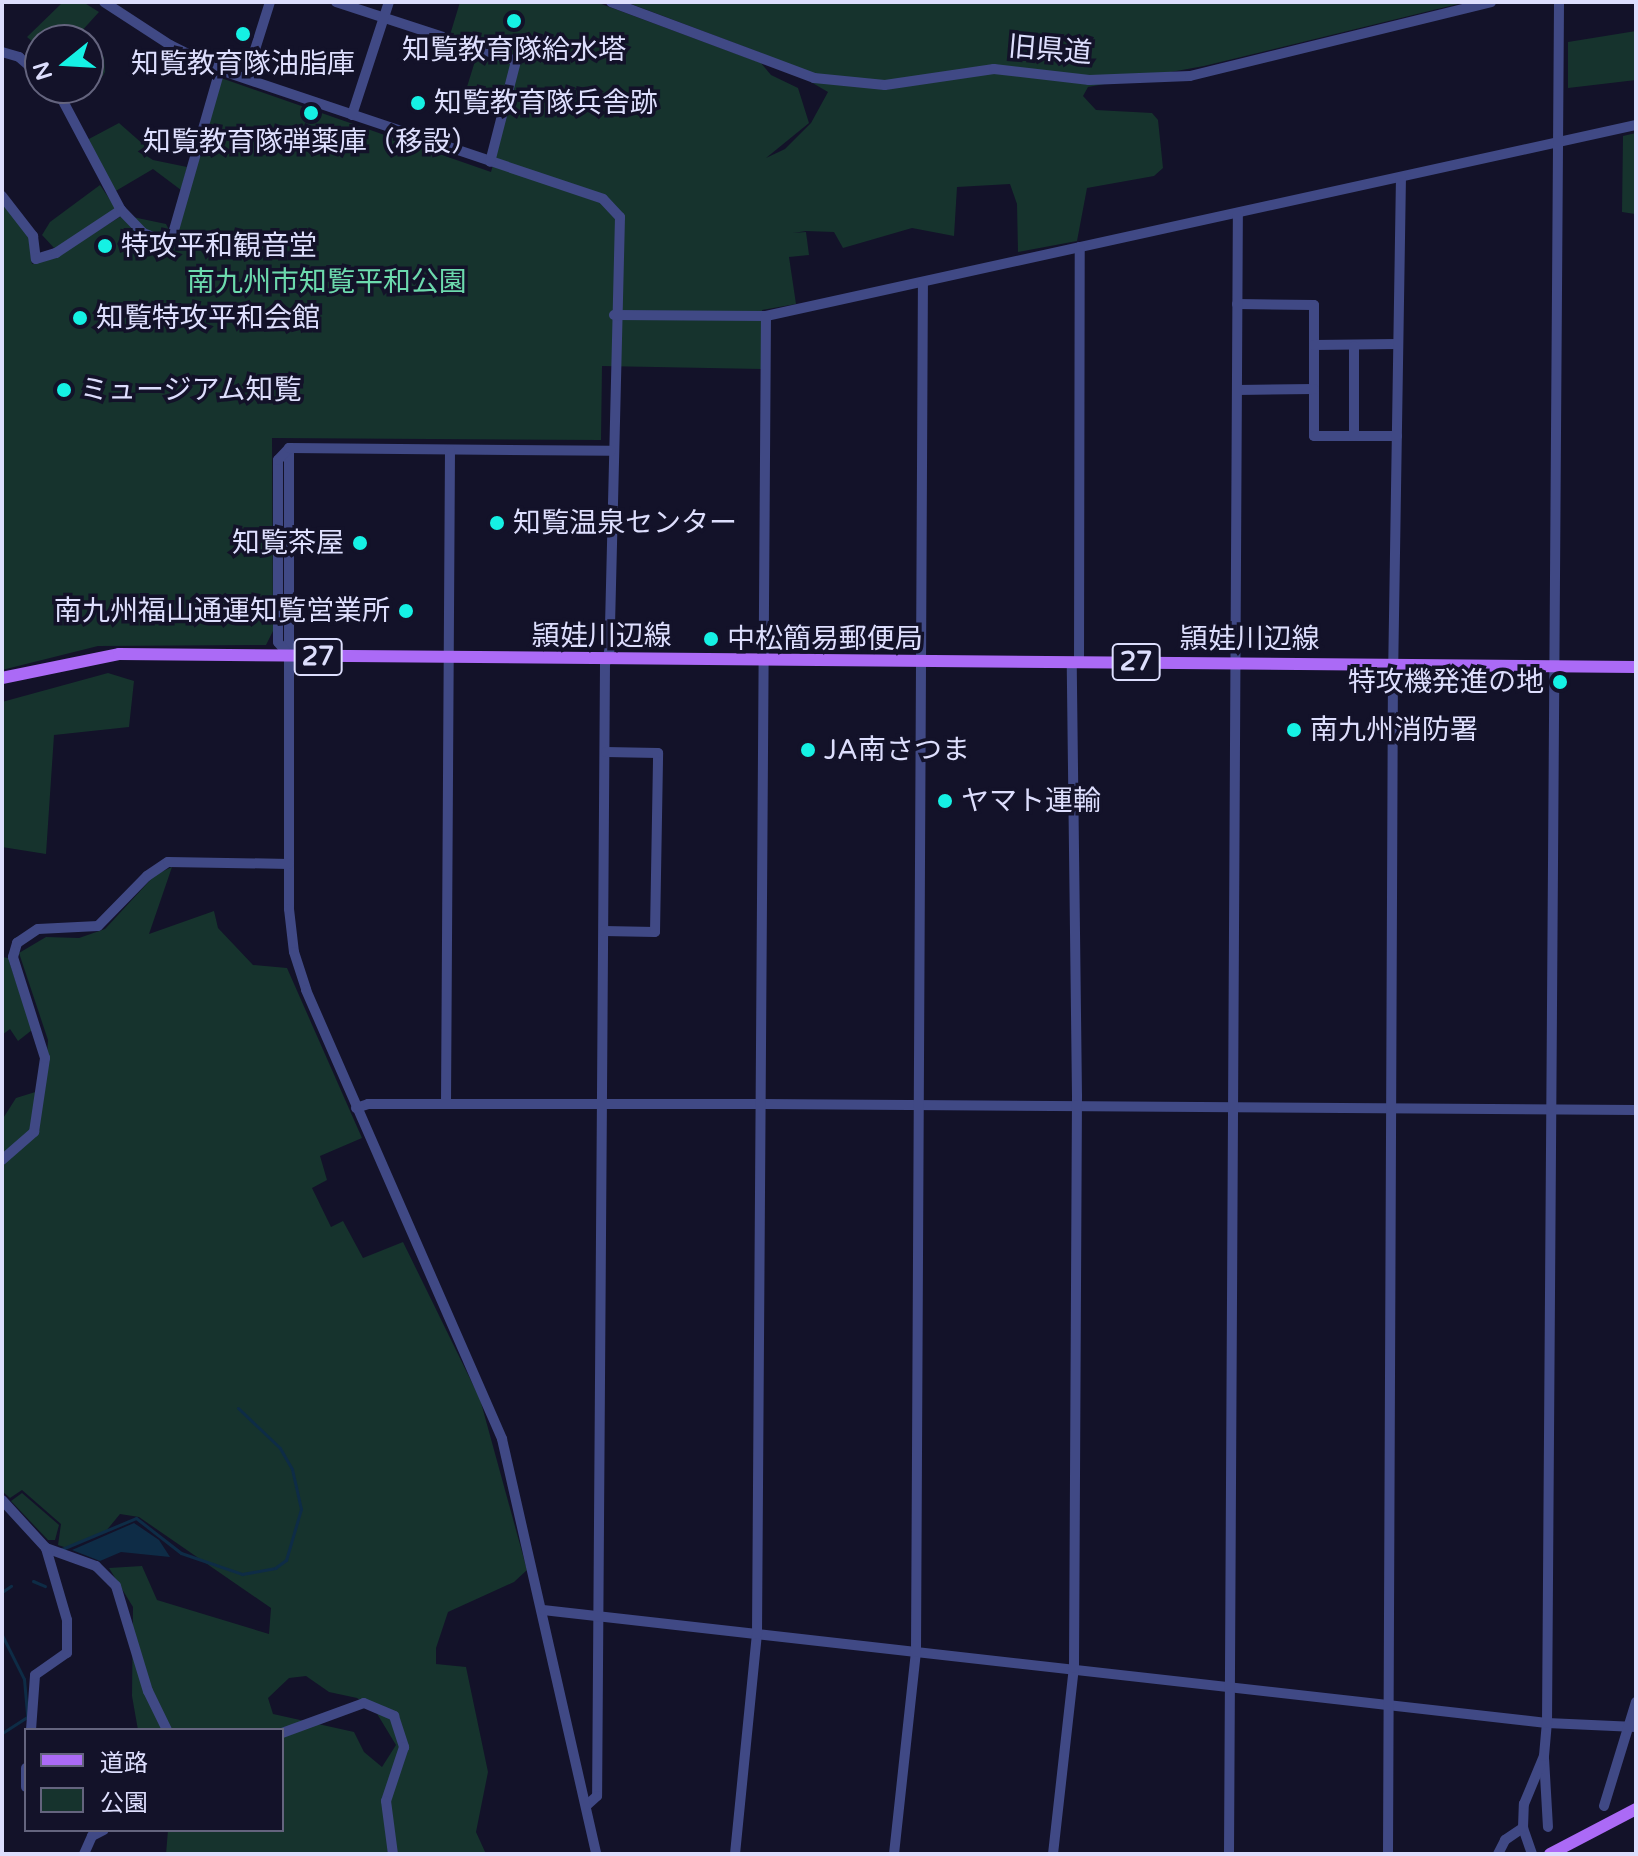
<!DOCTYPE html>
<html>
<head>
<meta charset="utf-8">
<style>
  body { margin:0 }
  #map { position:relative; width:1638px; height:1856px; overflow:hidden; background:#131229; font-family:"Varela Round","Noto Sans JP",sans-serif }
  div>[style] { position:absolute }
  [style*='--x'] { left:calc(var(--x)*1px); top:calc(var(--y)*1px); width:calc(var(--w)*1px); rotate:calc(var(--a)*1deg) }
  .green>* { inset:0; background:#16332d }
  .water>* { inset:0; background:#0e2c46 }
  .stream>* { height:3px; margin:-1.5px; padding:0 1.5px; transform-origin:1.5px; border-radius:1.5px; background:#0e2c46 }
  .minor>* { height:10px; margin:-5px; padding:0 5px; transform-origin:5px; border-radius:5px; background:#404985 }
  .major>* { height:12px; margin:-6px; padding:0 6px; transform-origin:6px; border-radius:6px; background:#ab6af6 }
  .dots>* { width:22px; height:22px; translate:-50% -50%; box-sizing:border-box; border:4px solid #131229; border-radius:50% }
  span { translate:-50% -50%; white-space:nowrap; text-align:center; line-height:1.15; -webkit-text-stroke:7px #131229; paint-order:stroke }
  .shield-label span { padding:2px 6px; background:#131229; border:2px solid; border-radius:6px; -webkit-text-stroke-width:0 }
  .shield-label { font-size:26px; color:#dddefd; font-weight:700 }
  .poi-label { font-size:28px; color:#dddefd }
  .left { translate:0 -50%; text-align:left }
  .right { translate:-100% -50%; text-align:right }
  .street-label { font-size:28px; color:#dddefd }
  .park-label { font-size:28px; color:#6cdaad }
  .frame { position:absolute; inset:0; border:4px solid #dddefd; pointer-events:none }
  .legend { position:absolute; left:24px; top:1728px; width:260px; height:104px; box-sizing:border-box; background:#131229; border:2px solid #64647e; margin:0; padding:10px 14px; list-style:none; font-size:24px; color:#dddefd }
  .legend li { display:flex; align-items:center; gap:16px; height:40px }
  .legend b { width:40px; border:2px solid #64647e }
  .north { position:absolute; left:24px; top:24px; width:80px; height:80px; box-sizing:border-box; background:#131229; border:2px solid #64647e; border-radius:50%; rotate:252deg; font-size:22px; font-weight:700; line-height:32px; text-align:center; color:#dddefd }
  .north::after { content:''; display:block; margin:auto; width:28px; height:36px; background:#15f1e4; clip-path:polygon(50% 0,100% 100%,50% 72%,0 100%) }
</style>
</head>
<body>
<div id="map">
  <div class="green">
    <i style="clip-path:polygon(63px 2px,83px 2px,99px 12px,79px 34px,85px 40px,40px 40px,40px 48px,27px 37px)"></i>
    <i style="clip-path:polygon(460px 2px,596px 2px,761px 63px,771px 75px,798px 88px,809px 123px,766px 158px,785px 149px,811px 123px,828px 92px,761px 53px,626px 2px,1466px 2px,1204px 66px,1088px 87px,1083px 96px,1096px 110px,1152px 113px,1158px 120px,1163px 168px,1154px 176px,1087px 188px,1077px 241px,1018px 252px,1017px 204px,1010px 184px,957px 187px,954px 236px,912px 228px,843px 248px,834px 232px,806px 231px,793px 233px,806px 232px,809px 255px,789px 257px,796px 304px,762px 310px,762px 369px,602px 366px,601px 440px,272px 438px,273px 631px,266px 645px,98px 646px,2px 670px,2px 202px,29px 236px,32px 264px,57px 256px,123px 215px,166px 224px,170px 232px,221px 78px,491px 172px,509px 103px,466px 90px,480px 45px,450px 35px)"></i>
    <i style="clip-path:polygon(1636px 31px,1636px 80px,1568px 88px,1568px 42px)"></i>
    <i style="clip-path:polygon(88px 43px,104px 57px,105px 72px,94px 90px,72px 101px,62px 88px,88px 88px)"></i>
    <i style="clip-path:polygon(119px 123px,144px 145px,145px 155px,153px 160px,187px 167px,181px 190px,153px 169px,114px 192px,87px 140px)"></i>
    <i style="clip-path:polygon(1636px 133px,1636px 233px,1635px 214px,1622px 212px,1623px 136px)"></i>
    <i style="clip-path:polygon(100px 185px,117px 210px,56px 250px,42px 235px,50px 222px)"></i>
    <i style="clip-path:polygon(108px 673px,134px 681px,129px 727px,54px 735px,46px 854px,2px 847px,2px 702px)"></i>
    <i style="clip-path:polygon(evenodd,172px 867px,149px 934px,214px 911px,218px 928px,253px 965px,287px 968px,362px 1138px,320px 1156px,327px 1180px,312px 1188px,331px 1227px,343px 1221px,363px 1258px,403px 1242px,480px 1399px,527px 1570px,514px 1582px,448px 1612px,436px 1648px,436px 1664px,466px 1667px,488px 1772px,476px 1832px,486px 1854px,166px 1854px,168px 1830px,282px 1830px,282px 1730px,138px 1730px,132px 1696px,133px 1607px,109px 1568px,142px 1566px,157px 1600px,269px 1634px,271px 1608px,139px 1517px,120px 1514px,106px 1531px,67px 1548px,58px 1545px,61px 1524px,22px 1490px,10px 1498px,2px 1491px,2px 1120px,16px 1098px,45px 1089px,48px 1040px,19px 953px,46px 937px,79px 938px,105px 929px,155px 875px,172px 867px,306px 1676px,329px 1692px,357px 1698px,376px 1712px,396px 1745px,382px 1767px,364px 1752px,354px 1732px,273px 1714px,268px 1698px,289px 1678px,306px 1676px)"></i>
    <i style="clip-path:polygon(2px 957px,8px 958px,32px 1030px,18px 1041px,10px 1029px,2px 1035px)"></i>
    <i style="clip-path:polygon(22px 1493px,59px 1525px,55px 1540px,48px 1540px,11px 1501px)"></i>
  </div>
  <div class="water">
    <i style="clip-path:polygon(134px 1523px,159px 1540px,170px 1557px,121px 1552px,100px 1561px,72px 1550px)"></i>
  </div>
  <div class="stream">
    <i style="--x:62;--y:1549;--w:80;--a:-22.7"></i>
    <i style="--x:136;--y:1518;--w:57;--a:37.9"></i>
    <i style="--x:181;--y:1553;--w:65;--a:19"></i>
    <i style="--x:242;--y:1574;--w:34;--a:-10"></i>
    <i style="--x:275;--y:1568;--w:14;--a:-36"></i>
    <i style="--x:286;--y:1560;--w:53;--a:-73.6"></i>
    <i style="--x:301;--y:1509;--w:41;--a:-102.7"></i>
    <i style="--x:292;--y:1469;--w:24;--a:-120"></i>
    <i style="--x:280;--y:1448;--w:58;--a:-136.4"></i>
    <i style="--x:33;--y:1581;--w:13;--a:23"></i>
    <i style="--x:2;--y:1592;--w:11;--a:-34"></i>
    <i style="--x:2;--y:1635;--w:49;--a:63.4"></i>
    <i style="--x:24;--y:1679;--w:38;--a:85"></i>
    <i style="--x:27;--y:1717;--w:30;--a:147"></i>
  </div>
  <div class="minor">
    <i style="--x:104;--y:2;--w:79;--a:33.1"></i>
    <i style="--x:170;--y:45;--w:56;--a:26.6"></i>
    <i style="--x:220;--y:70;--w:404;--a:18.6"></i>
    <i style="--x:603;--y:199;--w:25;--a:47"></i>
    <i style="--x:620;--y:217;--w:435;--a:91.4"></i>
    <i style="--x:609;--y:652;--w:13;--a:108"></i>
    <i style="--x:605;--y:664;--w:1132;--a:90.4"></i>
    <i style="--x:597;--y:1796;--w:13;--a:138"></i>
    <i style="--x:336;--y:2;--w:189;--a:18.1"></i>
    <i style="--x:516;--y:61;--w:104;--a:104.4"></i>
    <i style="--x:611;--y:2;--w:217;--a:20.5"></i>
    <i style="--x:814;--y:78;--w:71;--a:5.6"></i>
    <i style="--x:885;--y:85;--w:110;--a:-8.4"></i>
    <i style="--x:994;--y:69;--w:96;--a:6.6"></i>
    <i style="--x:1089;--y:80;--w:101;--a:-2.3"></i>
    <i style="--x:1190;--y:76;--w:310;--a:-13.8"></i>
    <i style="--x:2;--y:52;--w:18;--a:16"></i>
    <i style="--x:19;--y:57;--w:28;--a:41"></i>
    <i style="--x:246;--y:78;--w:80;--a:-72.5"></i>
    <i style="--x:56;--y:88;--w:138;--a:62"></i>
    <i style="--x:352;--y:115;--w:119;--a:-71.9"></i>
    <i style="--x:2;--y:196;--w:51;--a:52.2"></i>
    <i style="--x:33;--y:236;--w:23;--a:83"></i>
    <i style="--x:36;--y:259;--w:21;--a:-17"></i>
    <i style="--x:56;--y:253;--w:78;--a:-33.5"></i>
    <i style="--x:121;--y:210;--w:32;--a:46"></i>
    <i style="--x:143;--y:233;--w:29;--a:22"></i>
    <i style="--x:170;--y:244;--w:181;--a:-74"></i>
    <i style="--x:1237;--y:304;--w:77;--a:0.7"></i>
    <i style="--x:1314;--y:305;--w:131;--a:90"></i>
    <i style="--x:1314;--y:436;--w:83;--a:0"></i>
    <i style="--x:614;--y:315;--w:152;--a:0.4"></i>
    <i style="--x:766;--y:316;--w:891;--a:-12.38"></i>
    <i style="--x:1314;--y:345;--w:83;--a:-0.7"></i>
    <i style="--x:1354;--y:346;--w:90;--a:90"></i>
    <i style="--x:1237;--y:390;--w:77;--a:-0.7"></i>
    <i style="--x:289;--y:448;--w:461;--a:90"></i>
    <i style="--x:289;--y:909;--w:43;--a:83.4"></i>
    <i style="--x:294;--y:952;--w:40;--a:72"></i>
    <i style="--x:306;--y:990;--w:490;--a:66.4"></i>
    <i style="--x:502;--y:1439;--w:426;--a:77.2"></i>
    <i style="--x:290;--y:656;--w:18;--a:-131"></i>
    <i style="--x:278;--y:642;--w:182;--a:-90"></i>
    <i style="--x:278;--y:460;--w:16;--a:-47"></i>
    <i style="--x:289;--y:448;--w:322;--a:0.5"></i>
    <i style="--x:1079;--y:662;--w:415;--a:-89.9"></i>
    <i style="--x:604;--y:931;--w:51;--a:1.1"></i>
    <i style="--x:655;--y:932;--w:179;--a:-89"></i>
    <i style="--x:658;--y:753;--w:52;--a:-178.9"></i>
    <i style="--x:446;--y:1104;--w:654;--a:-89.65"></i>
    <i style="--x:356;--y:1108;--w:13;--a:-18"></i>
    <i style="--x:368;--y:1104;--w:392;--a:0"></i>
    <i style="--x:760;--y:1104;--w:876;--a:0.39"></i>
    <i style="--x:2;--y:1160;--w:43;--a:-41.2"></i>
    <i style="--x:34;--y:1132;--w:75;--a:-81.5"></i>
    <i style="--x:45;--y:1058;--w:106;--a:-107.6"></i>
    <i style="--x:13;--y:957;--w:15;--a:-74"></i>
    <i style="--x:17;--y:943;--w:25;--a:-34"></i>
    <i style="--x:38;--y:929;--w:60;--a:-2.9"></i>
    <i style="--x:98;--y:926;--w:70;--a:-45.6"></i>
    <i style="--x:147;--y:876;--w:25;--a:-34"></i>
    <i style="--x:168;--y:862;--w:121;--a:0.9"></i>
    <i style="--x:2;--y:1500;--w:65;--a:47.5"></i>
    <i style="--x:46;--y:1548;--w:53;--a:19.8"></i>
    <i style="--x:96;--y:1566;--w:28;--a:45"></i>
    <i style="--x:116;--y:1586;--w:110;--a:73.1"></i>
    <i style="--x:148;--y:1691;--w:43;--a:64"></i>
    <i style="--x:543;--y:1610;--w:1010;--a:6.42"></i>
    <i style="--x:1547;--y:1723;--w:89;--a:2.6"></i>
    <i style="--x:31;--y:1730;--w:55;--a:-85.8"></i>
    <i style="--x:35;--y:1675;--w:39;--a:-35"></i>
    <i style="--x:67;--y:1653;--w:33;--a:-90"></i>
    <i style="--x:67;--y:1620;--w:75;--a:-106.3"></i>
    <i style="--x:282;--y:1733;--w:87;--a:-20.1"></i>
    <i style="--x:364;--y:1703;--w:33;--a:23"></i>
    <i style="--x:394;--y:1716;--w:33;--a:72"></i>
    <i style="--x:404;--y:1747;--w:57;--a:108.4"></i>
    <i style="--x:386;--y:1801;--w:53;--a:82.5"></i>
    <i style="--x:1544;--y:1758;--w:69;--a:86.7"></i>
    <i style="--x:26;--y:1768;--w:19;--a:90"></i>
    <i style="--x:1604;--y:1806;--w:109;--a:-72.9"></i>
    <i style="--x:84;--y:1854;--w:20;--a:-66"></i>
    <i style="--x:92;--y:1836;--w:13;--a:-27"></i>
    <i style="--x:735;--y:1854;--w:221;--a:-84.3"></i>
    <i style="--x:757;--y:1634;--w:1318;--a:-89.61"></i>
    <i style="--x:894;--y:1854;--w:203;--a:-83.8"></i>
    <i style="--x:916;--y:1652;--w:1370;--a:-89.71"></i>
    <i style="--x:1053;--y:1854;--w:187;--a:-83.6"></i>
    <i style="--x:1074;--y:1668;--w:572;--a:-89.7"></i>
    <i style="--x:1077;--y:1096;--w:434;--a:-90.7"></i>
    <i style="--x:1229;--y:1854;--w:1640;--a:-89.69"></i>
    <i style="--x:1388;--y:1854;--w:1175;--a:-89.76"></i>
    <i style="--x:1393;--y:679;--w:502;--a:-89.09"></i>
    <i style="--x:1498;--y:1854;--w:16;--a:-63"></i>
    <i style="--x:1505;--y:1840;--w:22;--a:-34"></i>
    <i style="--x:1532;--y:1854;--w:28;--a:-109"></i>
    <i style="--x:1523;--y:1828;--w:24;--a:-88"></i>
    <i style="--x:1524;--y:1804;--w:52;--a:-67.4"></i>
    <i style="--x:1544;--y:1756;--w:33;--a:-85"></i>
    <i style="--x:1547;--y:1723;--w:1721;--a:-89.6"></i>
  </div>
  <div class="major">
    <i style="--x:2;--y:678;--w:119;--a:-11.6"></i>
    <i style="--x:119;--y:654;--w:1517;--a:0.49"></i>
    <i style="--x:1550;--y:1854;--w:97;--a:-27.6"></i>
  </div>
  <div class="dots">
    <i style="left:514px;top:21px;background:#15f1e4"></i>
    <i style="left:243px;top:34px;background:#15f1e4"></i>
    <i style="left:418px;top:103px;background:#15f1e4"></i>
    <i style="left:311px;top:113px;background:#15f1e4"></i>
    <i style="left:105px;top:246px;background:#15f1e4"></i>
    <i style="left:80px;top:318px;background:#15f1e4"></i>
    <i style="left:64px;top:390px;background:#15f1e4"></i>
    <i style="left:497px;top:523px;background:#15f1e4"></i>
    <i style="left:360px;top:543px;background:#15f1e4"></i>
    <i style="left:406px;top:611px;background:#15f1e4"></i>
    <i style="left:711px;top:639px;background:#15f1e4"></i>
    <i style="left:1560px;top:682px;background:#15f1e4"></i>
    <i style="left:1294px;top:730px;background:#15f1e4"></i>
    <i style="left:808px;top:750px;background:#15f1e4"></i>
    <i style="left:945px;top:801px;background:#15f1e4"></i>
  </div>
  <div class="shield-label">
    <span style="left:318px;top:657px">27</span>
    <span style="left:1136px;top:662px">27</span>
  </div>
  <div class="poi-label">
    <span style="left:514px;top:50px">知覧教育隊給水塔</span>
    <span style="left:243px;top:64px">知覧教育隊油脂庫</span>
    <span class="left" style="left:434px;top:103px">知覧教育隊兵舎跡</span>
    <span style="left:311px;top:142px">知覧教育隊弾薬庫（移設）</span>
    <span class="left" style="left:121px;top:246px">特攻平和観音堂</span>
    <span class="left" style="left:96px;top:318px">知覧特攻平和会館</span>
    <span class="left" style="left:80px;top:390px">ミュージアム知覧</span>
    <span class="left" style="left:513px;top:523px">知覧温泉センター</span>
    <span class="right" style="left:344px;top:543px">知覧茶屋</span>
    <span class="right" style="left:390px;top:611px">南九州福山通運知覧営業所</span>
    <span class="left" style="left:727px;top:639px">中松簡易郵便局</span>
    <span class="right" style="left:1544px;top:682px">特攻機発進の地</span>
    <span class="left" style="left:1310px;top:730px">南九州消防署</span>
    <span class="left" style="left:824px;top:750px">JA南さつま</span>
    <span class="left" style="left:961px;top:801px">ヤマト運輸</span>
  </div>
  <div class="street-label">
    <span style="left:1050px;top:50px;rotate:5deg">旧県道</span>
    <span style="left:602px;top:636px">頴娃川辺線</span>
    <span style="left:1250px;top:639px">頴娃川辺線</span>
  </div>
  <div class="park-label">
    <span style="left:327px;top:282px">南九州市知覧平和公園</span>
  </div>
  <div class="frame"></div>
  <ul class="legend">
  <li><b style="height:10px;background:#ab6af6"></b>道路</li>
  <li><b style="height:22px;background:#16332d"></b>公園</li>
  </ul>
  <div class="north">N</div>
</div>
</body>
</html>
